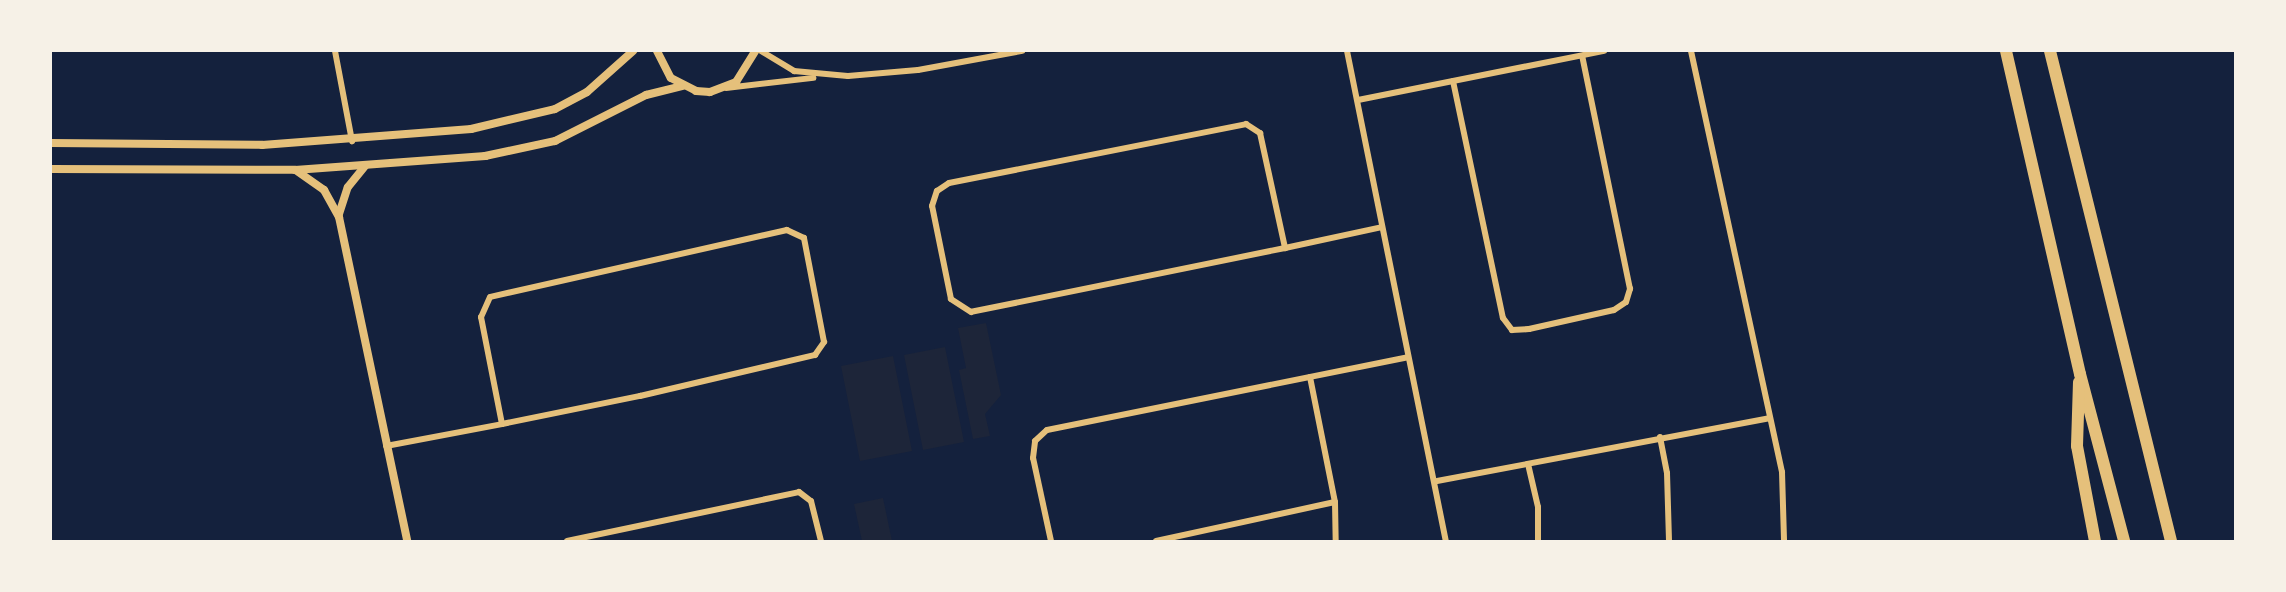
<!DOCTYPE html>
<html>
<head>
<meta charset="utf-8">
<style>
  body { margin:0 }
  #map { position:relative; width:2286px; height:592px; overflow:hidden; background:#14213d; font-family:Rubik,sans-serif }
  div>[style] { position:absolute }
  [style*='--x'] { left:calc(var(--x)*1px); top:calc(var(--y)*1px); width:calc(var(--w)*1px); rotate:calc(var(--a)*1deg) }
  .green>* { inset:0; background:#1d2539 }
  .minor>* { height:6px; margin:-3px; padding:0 3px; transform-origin:3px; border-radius:3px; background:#e5c07b }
  .tertiary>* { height:8px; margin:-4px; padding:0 4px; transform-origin:4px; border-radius:4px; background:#e5c07b }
  .motorway>* { height:12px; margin:-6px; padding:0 6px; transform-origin:6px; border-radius:6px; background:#e5c07b }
  span { translate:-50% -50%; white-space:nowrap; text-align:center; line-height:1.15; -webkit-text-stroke:7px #f6f1e7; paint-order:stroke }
  .frame { position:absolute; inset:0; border:52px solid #f6f1e7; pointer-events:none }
</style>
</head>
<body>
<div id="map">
  <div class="green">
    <i style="clip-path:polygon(986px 323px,1001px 395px,985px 414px,990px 436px,973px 439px,959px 370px,966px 368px,958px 328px)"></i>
    <i style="clip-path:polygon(945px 347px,964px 442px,923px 450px,904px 355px)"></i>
    <i style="clip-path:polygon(893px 356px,912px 451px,860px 461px,841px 366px)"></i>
    <i style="clip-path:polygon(883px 498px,892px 541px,862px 541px,854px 504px)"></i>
  </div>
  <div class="minor">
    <i style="--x:335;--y:51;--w:92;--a:79.3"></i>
    <i style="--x:761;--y:51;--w:39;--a:31"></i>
    <i style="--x:794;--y:71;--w:54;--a:5.3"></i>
    <i style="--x:848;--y:76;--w:70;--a:-4.9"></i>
    <i style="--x:918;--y:70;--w:106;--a:-10.4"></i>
    <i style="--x:1347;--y:51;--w:500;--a:78.6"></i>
    <i style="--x:1691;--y:51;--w:431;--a:77.8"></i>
    <i style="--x:1782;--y:472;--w:69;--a:88.3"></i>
    <i style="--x:1453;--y:81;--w:242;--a:78.1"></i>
    <i style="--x:1503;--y:318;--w:15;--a:53"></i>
    <i style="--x:1512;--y:330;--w:17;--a:-3"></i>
    <i style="--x:1529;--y:329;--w:87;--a:-12.6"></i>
    <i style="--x:1614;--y:310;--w:14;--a:-34"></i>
    <i style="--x:1626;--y:302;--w:14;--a:-73"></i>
    <i style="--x:1630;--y:289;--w:238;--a:-101.6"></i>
    <i style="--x:726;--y:88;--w:88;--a:-6.6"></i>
    <i style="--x:1358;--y:100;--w:251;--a:-11.3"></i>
    <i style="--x:1285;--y:248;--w:320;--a:168.5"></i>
    <i style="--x:971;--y:312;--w:24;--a:-147"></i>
    <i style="--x:951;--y:299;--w:95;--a:-101.5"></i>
    <i style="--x:932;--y:206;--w:16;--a:-72"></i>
    <i style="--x:937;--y:191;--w:14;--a:-34"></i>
    <i style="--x:949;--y:183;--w:303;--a:-11.2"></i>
    <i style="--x:1246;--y:124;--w:17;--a:33"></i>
    <i style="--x:1260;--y:133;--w:118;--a:77.7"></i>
    <i style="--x:1285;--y:248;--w:99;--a:-12.2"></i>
    <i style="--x:1310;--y:377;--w:127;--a:78.7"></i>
    <i style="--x:1335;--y:502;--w:39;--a:89"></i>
    <i style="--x:1660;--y:437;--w:37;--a:79"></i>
    <i style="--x:1667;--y:473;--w:68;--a:88.3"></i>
    <i style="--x:386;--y:446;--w:118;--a:-10.7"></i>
    <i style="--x:502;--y:424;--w:141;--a:-11.5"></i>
    <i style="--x:640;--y:396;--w:180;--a:-13.2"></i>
    <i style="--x:815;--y:355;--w:16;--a:-55"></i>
    <i style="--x:824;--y:342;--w:106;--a:-100.9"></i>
    <i style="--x:804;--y:238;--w:19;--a:-155"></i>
    <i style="--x:787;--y:230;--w:304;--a:167.3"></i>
    <i style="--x:490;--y:297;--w:22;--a:114"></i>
    <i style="--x:481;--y:317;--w:109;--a:78.9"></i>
    <i style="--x:1528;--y:464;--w:44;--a:76.9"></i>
    <i style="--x:1538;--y:507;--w:34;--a:90"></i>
    <i style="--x:1437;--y:481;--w:338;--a:-10.7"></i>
    <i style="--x:567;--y:541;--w:237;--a:-11.9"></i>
    <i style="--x:799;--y:492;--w:15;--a:37"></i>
    <i style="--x:811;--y:501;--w:41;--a:76"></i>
    <i style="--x:1051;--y:541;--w:85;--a:-102.2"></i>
    <i style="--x:1033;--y:458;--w:17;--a:-83"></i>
    <i style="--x:1035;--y:441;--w:16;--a:-43"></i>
    <i style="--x:1047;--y:430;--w:368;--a:-11.4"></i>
    <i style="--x:1156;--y:541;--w:183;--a:-12.3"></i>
  </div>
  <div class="tertiary">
    <i style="--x:657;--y:51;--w:30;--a:63"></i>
    <i style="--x:671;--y:78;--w:28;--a:27"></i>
    <i style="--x:696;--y:91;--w:14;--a:4"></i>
    <i style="--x:710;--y:92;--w:28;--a:-21"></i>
    <i style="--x:736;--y:82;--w:36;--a:-58"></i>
    <i style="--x:51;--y:143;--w:211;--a:0.5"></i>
    <i style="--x:262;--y:145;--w:210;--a:-4.4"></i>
    <i style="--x:471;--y:129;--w:86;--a:-13.4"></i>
    <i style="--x:555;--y:109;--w:36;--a:-28"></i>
    <i style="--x:587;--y:92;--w:62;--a:-41.7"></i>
    <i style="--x:51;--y:169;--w:244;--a:0.2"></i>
    <i style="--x:295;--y:170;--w:191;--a:-4.2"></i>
    <i style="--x:485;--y:156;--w:72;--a:-12.1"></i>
    <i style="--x:555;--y:141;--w:102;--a:-26.8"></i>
    <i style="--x:646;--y:95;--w:38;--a:-14"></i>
    <i style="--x:297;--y:171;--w:33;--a:35"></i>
    <i style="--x:324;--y:190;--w:31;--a:61"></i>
    <i style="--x:339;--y:217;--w:331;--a:78.1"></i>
    <i style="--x:339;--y:214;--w:28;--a:-72"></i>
    <i style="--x:348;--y:187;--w:28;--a:-51"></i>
  </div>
  <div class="motorway">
    <i style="--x:2006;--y:51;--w:331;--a:77.1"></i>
    <i style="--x:2080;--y:374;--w:173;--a:75.2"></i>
    <i style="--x:2050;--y:51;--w:505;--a:76.13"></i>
    <i style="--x:2079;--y:382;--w:64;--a:91.8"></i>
    <i style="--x:2077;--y:446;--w:97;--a:79.3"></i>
  </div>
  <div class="frame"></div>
</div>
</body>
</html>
